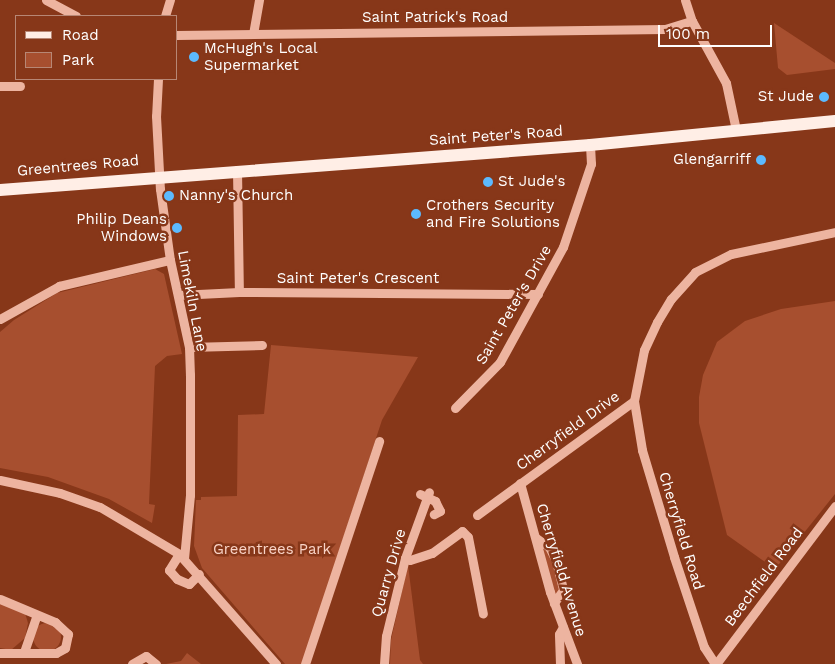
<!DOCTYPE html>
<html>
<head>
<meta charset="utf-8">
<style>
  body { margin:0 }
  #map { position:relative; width:835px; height:664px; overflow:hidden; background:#873719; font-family:"Work Sans",sans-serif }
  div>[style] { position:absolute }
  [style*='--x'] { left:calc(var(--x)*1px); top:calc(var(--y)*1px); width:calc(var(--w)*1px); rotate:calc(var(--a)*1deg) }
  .green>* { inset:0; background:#a74f2f }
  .round { border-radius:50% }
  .minor>* { height:9px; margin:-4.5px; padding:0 4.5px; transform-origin:4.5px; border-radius:4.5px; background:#edb4a0 }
  .major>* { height:12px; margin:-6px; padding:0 6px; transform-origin:6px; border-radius:6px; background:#ffeee6 }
  .dots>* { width:14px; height:14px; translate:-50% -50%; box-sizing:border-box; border:2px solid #873719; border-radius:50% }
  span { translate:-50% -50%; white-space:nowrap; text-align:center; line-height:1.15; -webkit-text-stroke:5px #873719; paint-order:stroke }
  .street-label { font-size:15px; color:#fff }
  .poi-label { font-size:15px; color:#fff }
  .left { translate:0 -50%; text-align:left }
  .right { translate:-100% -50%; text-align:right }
  .park-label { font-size:15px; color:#f9d3c6 }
  .legend { position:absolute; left:15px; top:15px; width:162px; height:65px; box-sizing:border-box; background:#873719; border:1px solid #b78775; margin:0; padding:6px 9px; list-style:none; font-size:15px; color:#fff }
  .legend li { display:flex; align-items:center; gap:10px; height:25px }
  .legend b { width:25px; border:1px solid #b78775 }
  .scale { position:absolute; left:658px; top:25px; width:114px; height:22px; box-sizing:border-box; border:2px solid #fff; border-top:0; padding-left:6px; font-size:15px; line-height:18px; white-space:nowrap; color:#fff; -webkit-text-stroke:4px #873719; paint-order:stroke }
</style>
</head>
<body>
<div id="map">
  <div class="green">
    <i style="clip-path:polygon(774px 23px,835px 63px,835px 69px,787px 75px,778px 68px)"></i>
    <i style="clip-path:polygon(155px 269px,164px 274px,182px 354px,167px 356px,155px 366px,149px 504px,155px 505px,152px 523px,109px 499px,48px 477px,0 468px,0 332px,14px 320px,57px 293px)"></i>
    <i style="clip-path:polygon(835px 301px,835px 494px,775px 569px,727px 535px,699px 423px,699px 397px,703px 375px,717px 342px,745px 321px,781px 309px)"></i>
    <i style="clip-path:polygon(271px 345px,418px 357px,382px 420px,302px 664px,285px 664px,202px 568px,194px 546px,196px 500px,201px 500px,201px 497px,237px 496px,238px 415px,264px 414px)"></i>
    <i style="clip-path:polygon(541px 545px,548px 550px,560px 587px,556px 597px)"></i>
    <i style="clip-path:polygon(408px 565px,420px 660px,423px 664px,390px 664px,391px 640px)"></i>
    <i style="clip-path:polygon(0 602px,25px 613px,28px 623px,25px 638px,11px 650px,0 648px)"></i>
    <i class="round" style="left:33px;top:623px;width:28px;height:28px"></i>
    <i style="clip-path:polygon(187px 653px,201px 664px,166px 664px,181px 661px)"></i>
  </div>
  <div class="minor">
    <i style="--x:46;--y:0;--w:34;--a:28"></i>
    <i style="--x:685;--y:0;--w:22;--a:72"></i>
    <i style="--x:692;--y:21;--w:71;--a:61.3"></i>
    <i style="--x:726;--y:83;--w:48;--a:78"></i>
    <i style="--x:165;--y:16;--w:17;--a:-73"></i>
    <i style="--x:253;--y:34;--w:35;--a:-80"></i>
    <i style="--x:176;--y:35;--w:489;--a:-0.7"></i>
    <i style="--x:665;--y:29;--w:28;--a:-17"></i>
    <i style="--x:158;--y:79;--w:37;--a:93"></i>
    <i style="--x:156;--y:116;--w:73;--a:86.9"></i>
    <i style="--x:160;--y:189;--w:72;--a:82"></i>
    <i style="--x:170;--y:260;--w:89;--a:77.7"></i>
    <i style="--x:189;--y:347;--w:28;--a:88"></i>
    <i style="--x:190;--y:375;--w:120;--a:90"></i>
    <i style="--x:190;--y:495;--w:64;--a:95.4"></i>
    <i style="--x:0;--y:86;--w:20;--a:0"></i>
    <i style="--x:237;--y:170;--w:122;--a:89.1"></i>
    <i style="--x:178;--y:295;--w:61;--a:-2.8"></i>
    <i style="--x:239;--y:292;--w:299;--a:0.4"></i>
    <i style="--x:0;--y:319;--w:68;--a:-29.2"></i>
    <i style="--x:59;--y:286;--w:114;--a:-13.2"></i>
    <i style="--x:189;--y:347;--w:73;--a:-1.6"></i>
    <i style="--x:634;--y:401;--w:50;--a:80.7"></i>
    <i style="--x:642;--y:450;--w:112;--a:73.3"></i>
    <i style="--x:674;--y:557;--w:95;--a:71.6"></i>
    <i style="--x:704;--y:647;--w:20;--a:57"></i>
    <i style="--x:455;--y:408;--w:64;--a:-45.6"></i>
    <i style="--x:500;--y:362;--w:131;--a:-61.3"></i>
    <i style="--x:563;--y:247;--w:88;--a:-71.4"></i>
    <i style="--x:591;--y:164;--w:19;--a:-93"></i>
    <i style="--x:0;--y:480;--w:61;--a:12.2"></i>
    <i style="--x:60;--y:493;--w:42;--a:19.3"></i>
    <i style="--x:100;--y:507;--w:92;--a:30.7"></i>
    <i style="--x:179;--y:554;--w:147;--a:48.6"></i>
    <i style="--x:520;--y:483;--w:113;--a:74.6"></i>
    <i style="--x:550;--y:592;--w:77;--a:69.4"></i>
    <i style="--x:420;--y:494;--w:17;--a:25"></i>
    <i style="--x:435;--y:501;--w:11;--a:63"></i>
    <i style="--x:440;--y:511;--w:7;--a:153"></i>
    <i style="--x:477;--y:515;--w:194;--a:-36"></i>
    <i style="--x:634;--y:401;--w:52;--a:-78.9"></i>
    <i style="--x:644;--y:350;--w:31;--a:-65"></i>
    <i style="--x:657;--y:322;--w:27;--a:-59"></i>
    <i style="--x:671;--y:299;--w:36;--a:-48"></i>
    <i style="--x:695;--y:272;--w:40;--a:-26.6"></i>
    <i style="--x:731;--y:254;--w:106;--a:-11.9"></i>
    <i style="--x:536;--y:538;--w:16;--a:35"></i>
    <i style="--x:549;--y:547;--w:16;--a:63"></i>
    <i style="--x:556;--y:561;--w:30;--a:76"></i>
    <i style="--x:563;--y:590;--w:16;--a:125"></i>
    <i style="--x:179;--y:554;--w:19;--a:122"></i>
    <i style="--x:169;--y:570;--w:12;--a:48"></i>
    <i style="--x:177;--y:579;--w:13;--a:23"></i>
    <i style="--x:189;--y:584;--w:14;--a:-45"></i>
    <i style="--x:405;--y:558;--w:5;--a:22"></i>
    <i style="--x:410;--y:560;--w:23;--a:-18"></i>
    <i style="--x:432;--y:553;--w:37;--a:-36"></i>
    <i style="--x:462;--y:531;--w:8;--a:45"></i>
    <i style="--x:468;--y:537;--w:78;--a:79"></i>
    <i style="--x:0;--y:599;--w:60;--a:22.7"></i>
    <i style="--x:55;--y:622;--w:18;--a:43"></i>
    <i style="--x:68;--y:634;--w:14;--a:102"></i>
    <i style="--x:65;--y:648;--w:10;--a:151"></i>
    <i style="--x:56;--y:653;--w:56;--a:180"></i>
    <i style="--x:24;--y:652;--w:39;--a:-71"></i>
    <i style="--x:132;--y:664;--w:16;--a:-30"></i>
    <i style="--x:146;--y:656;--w:13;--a:39"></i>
    <i style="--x:305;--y:664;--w:235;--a:-71.6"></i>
    <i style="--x:384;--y:664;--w:28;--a:-86"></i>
    <i style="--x:386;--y:636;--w:80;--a:-76.3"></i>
    <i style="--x:405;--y:558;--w:70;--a:-70"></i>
    <i style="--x:560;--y:664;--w:30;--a:-92"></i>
    <i style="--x:559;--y:634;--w:8;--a:-60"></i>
    <i style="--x:716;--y:664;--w:198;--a:-53"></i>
  </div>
  <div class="major">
    <i style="--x:0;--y:190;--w:592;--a:-4.36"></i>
    <i style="--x:590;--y:145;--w:246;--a:-5.6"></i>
  </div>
  <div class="dots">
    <i style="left:194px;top:57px;background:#5cbaff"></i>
    <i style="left:824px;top:97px;background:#5cbaff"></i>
    <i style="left:761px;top:160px;background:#5cbaff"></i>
    <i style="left:488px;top:182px;background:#5cbaff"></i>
    <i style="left:169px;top:196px;background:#5cbaff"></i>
    <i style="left:416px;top:214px;background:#5cbaff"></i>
    <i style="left:177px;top:228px;background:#5cbaff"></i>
  </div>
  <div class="street-label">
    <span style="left:435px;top:18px">Saint Patrick's Road</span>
    <span style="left:496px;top:136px;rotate:-4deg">Saint Peter's Road</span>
    <span style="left:78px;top:166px;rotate:-5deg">Greentrees Road</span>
    <span style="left:358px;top:279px">Saint Peter's Crescent</span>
    <span style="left:192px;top:301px;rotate:79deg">Limekiln Lane</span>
    <span style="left:514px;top:305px;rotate:-60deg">Saint Peter's Drive</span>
    <span style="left:568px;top:431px;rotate:-36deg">Cherryfield Drive</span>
    <span style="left:681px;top:531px;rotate:73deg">Cherryfield Road</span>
    <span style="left:561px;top:570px;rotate:73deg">Cherryfield Avenue</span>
    <span style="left:389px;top:573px;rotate:-74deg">Quarry Drive</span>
    <span style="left:764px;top:577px;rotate:-53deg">Beechfield Road</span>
  </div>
  <div class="poi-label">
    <span class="left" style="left:204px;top:57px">McHugh's Local<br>Supermarket</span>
    <span class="right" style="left:814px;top:97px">St Jude</span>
    <span class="right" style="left:751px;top:160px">Glengarriff</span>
    <span class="left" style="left:498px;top:182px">St Jude's</span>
    <span class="left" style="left:179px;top:196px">Nanny's Church</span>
    <span class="left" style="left:426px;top:214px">Crothers Security<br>and Fire Solutions</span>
    <span class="right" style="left:167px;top:228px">Philip Deans<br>Windows</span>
  </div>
  <div class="park-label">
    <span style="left:272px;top:550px">Greentrees Park</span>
  </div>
  <ul class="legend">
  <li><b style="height:6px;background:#ffeee6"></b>Road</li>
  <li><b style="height:14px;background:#a74f2f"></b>Park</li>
  </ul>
  <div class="scale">100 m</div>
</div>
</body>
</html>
